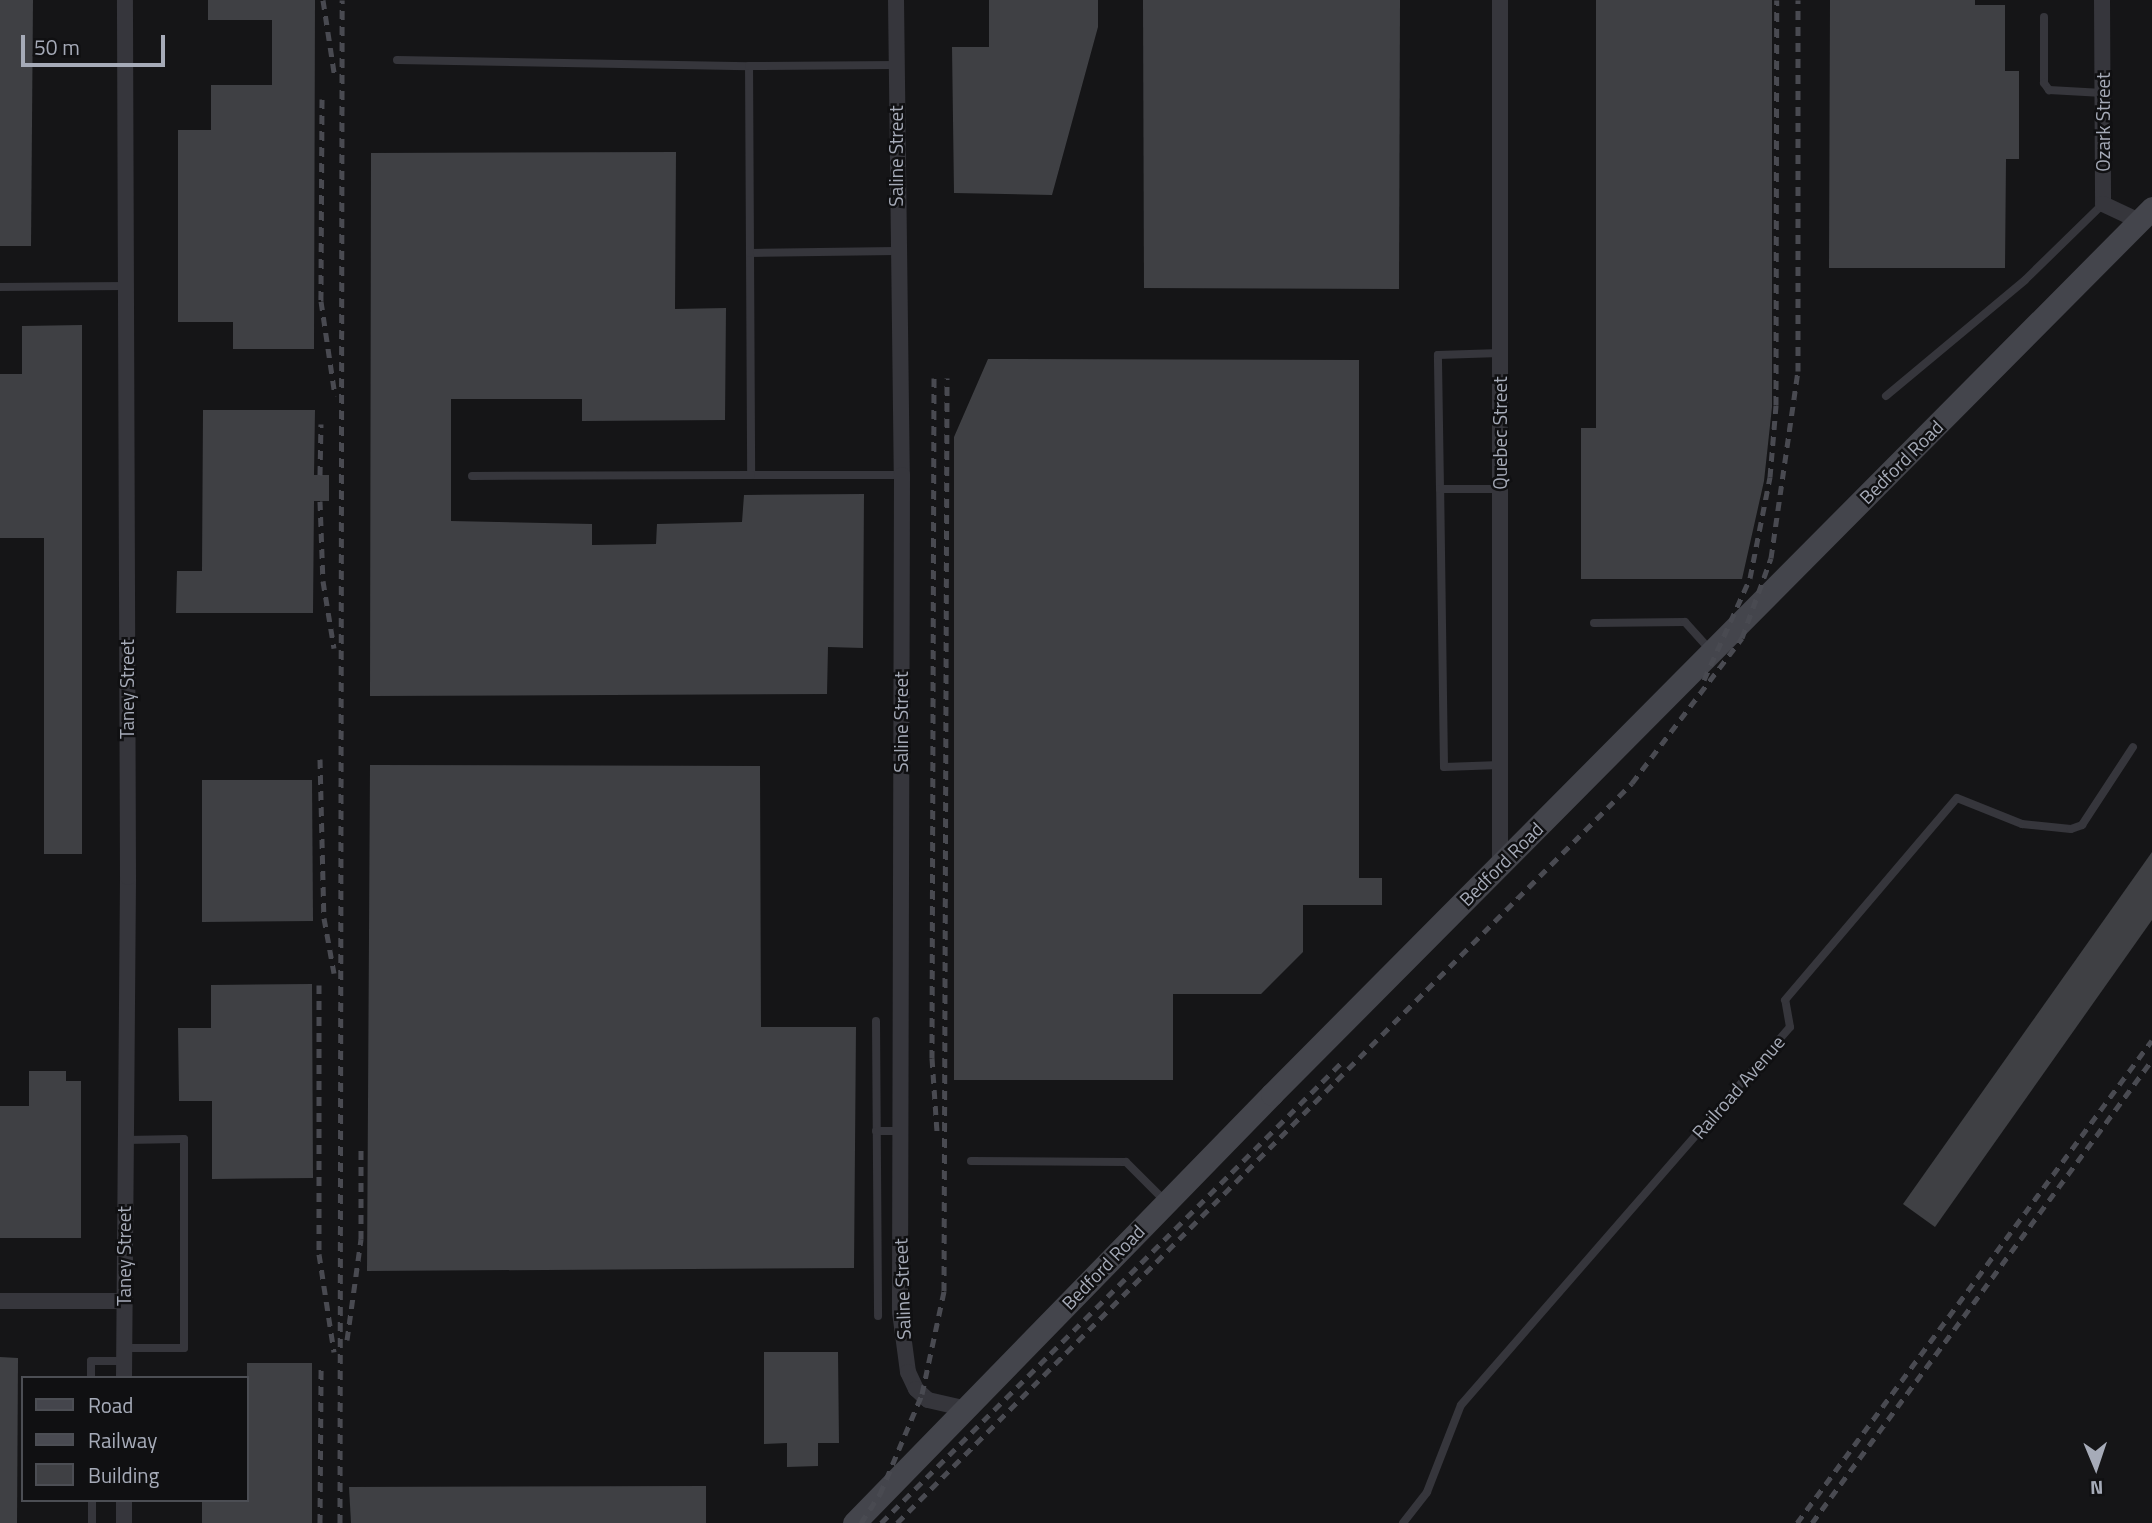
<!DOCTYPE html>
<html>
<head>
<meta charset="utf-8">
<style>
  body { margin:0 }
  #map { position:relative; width:2152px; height:1523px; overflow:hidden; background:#151517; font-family:"Titillium Web",sans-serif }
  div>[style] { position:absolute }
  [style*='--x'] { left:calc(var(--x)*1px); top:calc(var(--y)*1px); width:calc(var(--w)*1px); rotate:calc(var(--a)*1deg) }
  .building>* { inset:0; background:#3f4044 }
  .lane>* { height:8px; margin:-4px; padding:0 4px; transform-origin:4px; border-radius:4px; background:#36363c }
  .street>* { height:16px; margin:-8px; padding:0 8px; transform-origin:8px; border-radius:8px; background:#36363c }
  .secondary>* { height:23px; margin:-11.5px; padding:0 11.5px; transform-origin:11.5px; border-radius:11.5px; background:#44454c }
  .rail>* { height:5px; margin-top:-2.5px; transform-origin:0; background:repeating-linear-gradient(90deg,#494a51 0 9px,transparent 0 16px) }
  span { translate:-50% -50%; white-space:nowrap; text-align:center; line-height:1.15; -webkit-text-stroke:5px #101012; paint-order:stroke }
  .street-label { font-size:19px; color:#a6abb8 }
  .legend { position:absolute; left:21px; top:1376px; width:228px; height:126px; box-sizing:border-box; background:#101012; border:2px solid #4c4e54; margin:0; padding:9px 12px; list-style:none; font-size:21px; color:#a6abb8 }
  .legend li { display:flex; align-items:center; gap:14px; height:35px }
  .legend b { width:35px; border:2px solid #4c4e54 }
  .north { position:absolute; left:2061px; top:1432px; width:70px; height:70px; -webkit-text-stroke:5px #101012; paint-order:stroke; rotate:178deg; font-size:19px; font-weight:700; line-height:28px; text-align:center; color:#a6abb8 }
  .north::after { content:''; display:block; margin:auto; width:24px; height:32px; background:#a6abb8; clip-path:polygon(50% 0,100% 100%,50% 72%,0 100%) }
  .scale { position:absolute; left:21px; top:35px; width:144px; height:32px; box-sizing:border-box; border:4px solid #a6abb8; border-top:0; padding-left:9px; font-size:21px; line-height:24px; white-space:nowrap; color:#a6abb8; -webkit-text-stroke:5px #101012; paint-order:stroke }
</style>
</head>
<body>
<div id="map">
  <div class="building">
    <i style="clip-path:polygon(0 0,33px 0,31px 246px,0 246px)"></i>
    <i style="clip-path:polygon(208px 0,315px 0,314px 349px,233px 349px,233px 322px,178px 322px,178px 130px,211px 130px,211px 85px,272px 85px,272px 20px,208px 20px)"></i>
    <i style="clip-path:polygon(989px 0,1098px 0,1098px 27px,1052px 195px,954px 193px,952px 47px,989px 47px)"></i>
    <i style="clip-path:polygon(1143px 0,1400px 0,1399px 289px,1144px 288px)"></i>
    <i style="clip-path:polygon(1596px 0,1772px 0,1772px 407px,1764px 481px,1742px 579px,1581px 579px,1581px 428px,1596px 428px)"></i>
    <i style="clip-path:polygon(1830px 0,1975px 0,1975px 5px,2005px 5px,2005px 71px,2019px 71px,2019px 159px,2006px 159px,2005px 268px,1829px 268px)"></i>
    <i style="clip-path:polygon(676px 152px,675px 309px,726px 308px,725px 420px,582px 421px,582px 399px,451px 399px,451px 521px,592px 524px,592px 545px,656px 544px,657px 524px,742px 522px,744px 495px,864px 494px,863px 648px,828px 647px,827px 694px,370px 696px,371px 153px)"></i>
    <i style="clip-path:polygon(82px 325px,82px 854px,44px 854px,44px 538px,0 538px,0 374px,22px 374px,22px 326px)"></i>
    <i style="clip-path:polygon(988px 359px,1359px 360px,1359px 878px,1382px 878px,1382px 905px,1303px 905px,1303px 952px,1261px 994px,1173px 994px,1173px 1080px,954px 1080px,954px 437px)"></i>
    <i style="clip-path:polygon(203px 410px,315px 410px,314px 475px,329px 475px,329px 501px,314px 501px,313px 613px,176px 613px,177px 571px,202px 571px)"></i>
    <i style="clip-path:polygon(370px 765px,760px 766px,761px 1027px,856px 1027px,854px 1268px,367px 1271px)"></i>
    <i style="clip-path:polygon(202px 780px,312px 780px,313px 921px,202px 922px)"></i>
    <i style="clip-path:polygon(2152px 852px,2152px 920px,1935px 1227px,1903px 1204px)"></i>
    <i style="clip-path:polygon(312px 984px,313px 1178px,212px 1179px,212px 1101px,179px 1101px,178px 1028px,211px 1028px,211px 985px)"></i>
    <i style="clip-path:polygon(29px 1071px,66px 1071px,66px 1081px,81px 1081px,81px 1238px,0 1238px,0 1106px,29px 1106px)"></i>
    <i style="clip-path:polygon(764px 1352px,838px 1352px,839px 1443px,818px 1443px,818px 1466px,787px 1467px,787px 1443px,764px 1444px)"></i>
    <i style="clip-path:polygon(0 1357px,18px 1358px,17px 1523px,0 1523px)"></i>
    <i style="clip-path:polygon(247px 1363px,312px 1363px,312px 1523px,202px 1523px,202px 1500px,247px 1500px)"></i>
    <i style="clip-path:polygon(706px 1486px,706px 1523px,351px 1523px,349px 1487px)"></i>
  </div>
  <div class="lane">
    <i style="--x:2044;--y:17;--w:66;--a:90"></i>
    <i style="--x:2044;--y:83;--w:9;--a:54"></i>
    <i style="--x:2049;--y:90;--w:54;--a:3.2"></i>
    <i style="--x:397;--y:60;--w:352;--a:1"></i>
    <i style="--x:896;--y:251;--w:146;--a:179.2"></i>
    <i style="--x:750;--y:253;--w:222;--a:89.7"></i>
    <i style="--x:751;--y:475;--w:151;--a:0"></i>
    <i style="--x:750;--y:253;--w:187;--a:-90.3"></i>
    <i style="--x:749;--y:66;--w:147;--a:-0.4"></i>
    <i style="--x:0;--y:287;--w:126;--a:-0.5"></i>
    <i style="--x:1886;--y:396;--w:181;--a:-39.8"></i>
    <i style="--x:2025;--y:280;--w:109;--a:-44.3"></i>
    <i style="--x:472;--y:476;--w:279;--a:-0.2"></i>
    <i style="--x:1440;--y:489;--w:134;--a:-90.9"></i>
    <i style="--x:1438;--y:355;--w:62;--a:-1.8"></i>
    <i style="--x:1594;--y:623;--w:91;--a:-0.6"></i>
    <i style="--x:1685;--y:622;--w:38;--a:48"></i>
    <i style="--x:1500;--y:765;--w:56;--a:178"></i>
    <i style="--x:1444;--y:767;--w:278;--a:-90.8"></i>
    <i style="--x:1440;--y:489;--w:60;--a:0"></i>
    <i style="--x:876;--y:1021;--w:295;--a:89.6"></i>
    <i style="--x:876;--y:1131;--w:24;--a:0"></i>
    <i style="--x:971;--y:1161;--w:155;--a:0.4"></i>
    <i style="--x:1126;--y:1162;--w:54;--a:45"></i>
    <i style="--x:124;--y:1348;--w:60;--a:0"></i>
    <i style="--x:184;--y:1348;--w:209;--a:-90"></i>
    <i style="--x:184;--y:1139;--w:59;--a:179"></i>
    <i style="--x:91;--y:1378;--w:17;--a:-90"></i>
    <i style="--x:91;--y:1361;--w:33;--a:0"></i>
    <i style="--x:92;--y:1523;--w:23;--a:-90"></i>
    <i style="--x:1403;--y:1523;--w:39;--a:-52"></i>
    <i style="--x:1427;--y:1492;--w:93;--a:-68.7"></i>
    <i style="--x:1461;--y:1405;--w:501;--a:-48.96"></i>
    <i style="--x:1790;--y:1027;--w:27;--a:-100"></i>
    <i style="--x:1785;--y:1000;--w:265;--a:-49.6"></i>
    <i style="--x:1957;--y:798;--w:70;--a:21.8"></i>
    <i style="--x:2022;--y:824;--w:49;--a:5.8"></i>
    <i style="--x:2071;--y:829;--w:12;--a:-20"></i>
    <i style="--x:2082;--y:825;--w:93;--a:-56.8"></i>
  </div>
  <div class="street">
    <i style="--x:896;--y:0;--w:475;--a:89.3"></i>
    <i style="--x:902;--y:475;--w:837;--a:90.14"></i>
    <i style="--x:900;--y:1312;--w:61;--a:82.4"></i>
    <i style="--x:908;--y:1372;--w:19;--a:65"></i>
    <i style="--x:916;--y:1389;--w:16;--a:43"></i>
    <i style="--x:928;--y:1400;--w:37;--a:13"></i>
    <i style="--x:2102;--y:0;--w:204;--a:89.7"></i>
    <i style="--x:2103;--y:204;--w:40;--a:25"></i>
    <i style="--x:1500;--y:866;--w:866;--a:-90"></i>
    <i style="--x:0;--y:1301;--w:124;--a:0"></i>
    <i style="--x:124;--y:1378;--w:501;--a:-89.54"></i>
    <i style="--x:128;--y:877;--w:877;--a:-90.2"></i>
    <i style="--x:124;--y:1523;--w:23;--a:-90"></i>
  </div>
  <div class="secondary">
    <i style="--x:854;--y:1523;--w:599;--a:-45.74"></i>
    <i style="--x:1272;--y:1094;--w:1249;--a:-45.19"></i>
  </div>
  <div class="rail">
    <i style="--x:323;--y:0;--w:79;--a:81.3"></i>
    <i style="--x:322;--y:99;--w:202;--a:90.3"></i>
    <i style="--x:321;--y:301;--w:96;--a:81.6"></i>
    <i style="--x:934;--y:378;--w:680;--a:90.17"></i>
    <i style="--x:932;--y:1058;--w:73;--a:86.1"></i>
    <i style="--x:320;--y:475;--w:51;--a:-88.9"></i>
    <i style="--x:320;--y:501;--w:80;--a:87.9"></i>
    <i style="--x:323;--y:581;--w:68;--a:80.7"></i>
    <i style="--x:1704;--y:680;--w:112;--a:-65.7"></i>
    <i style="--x:1750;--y:578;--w:103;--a:-78.8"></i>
    <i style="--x:1770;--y:477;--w:72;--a:-85.2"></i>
    <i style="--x:1776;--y:405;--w:405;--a:-89.9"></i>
    <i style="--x:320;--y:759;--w:159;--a:88.6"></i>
    <i style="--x:324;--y:918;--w:56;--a:79.7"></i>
    <i style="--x:319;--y:985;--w:269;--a:90"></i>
    <i style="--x:319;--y:1254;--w:99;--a:81.3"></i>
    <i style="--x:347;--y:1340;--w:102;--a:-82.1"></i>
    <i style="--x:361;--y:1239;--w:89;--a:-90"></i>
    <i style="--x:320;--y:1523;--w:159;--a:-89.6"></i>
    <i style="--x:340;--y:1523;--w:1523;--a:-89.92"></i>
    <i style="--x:861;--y:1523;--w:35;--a:-57"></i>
    <i style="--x:880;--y:1494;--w:108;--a:-67.2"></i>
    <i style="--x:922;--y:1394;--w:105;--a:-77.9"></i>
    <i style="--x:944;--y:1291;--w:913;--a:-89.81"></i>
    <i style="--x:881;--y:1523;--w:653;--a:-45"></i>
    <i style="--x:897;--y:1523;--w:1043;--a:-45.19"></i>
    <i style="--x:1632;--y:783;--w:182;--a:-52.8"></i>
    <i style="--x:1742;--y:638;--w:85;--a:-70.1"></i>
    <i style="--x:1771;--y:558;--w:189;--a:-81.8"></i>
    <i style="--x:1798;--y:371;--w:371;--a:-90"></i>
    <i style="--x:1797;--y:1523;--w:599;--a:-53.68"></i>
    <i style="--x:1812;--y:1523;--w:574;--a:-53.71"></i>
  </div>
  <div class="street-label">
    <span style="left:2103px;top:122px;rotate:-90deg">Ozark Street</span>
    <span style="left:896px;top:156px;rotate:-90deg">Saline Street</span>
    <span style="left:1500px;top:433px;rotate:-90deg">Quebec Street</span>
    <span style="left:1901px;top:462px;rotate:-45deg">Bedford Road</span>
    <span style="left:127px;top:689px;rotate:-90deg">Taney Street</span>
    <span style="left:901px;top:722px;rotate:-90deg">Saline Street</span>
    <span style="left:1501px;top:864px;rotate:-45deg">Bedford Road</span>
    <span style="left:1738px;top:1087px;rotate:-49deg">Railroad Avenue</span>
    <span style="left:124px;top:1256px;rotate:-90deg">Taney Street</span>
    <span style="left:1103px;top:1267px;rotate:-46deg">Bedford Road</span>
    <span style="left:902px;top:1289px;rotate:-92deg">Saline Street</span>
  </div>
  <ul class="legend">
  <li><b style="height:9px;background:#44454c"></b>Road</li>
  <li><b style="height:9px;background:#494a51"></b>Railway</li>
  <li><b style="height:19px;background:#3f4044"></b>Building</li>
  </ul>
  <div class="north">N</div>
  <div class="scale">50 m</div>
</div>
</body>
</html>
